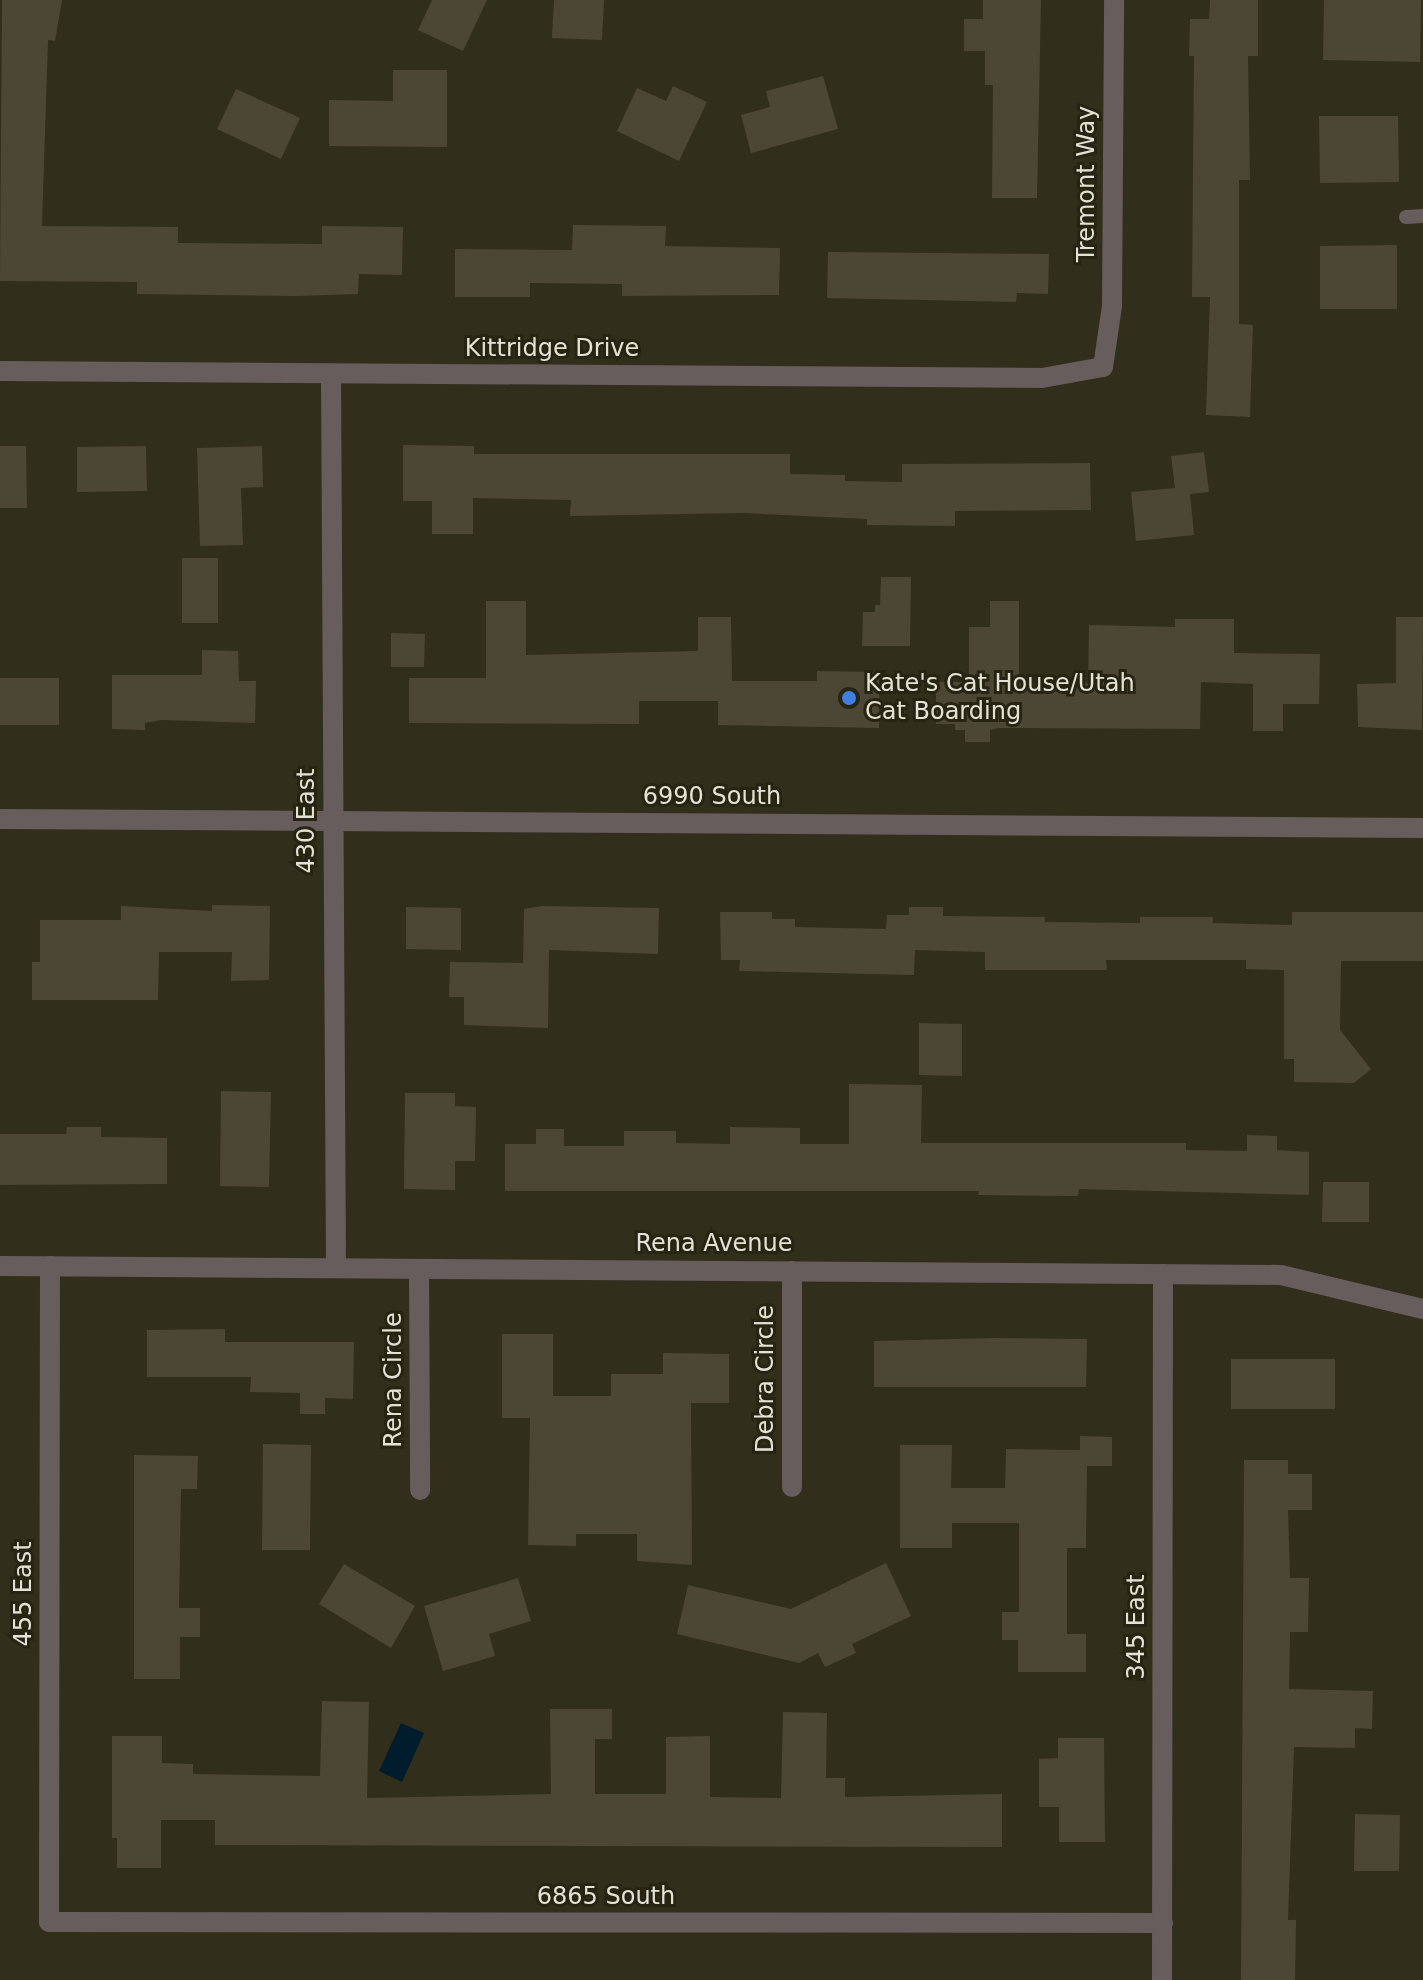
<!DOCTYPE html>
<html>
<head>
<meta charset="utf-8">
<style>
  body { margin:0 }
  #map { position:relative; width:1423px; height:1980px; overflow:hidden; background:#322e1c; font-family:"DejaVu Sans",sans-serif }
  div>[style] { position:absolute }
  [style*='--x'] { left:calc(var(--x)*1px); top:calc(var(--y)*1px); width:calc(var(--w)*1px); rotate:calc(var(--a)*1deg) }
  .water>* { inset:0; background:#011c2c }
  .building>* { inset:0; background:#4c4734 }
  .service>* { height:14px; margin:-7px; padding:0 7px; transform-origin:7px; border-radius:7px; background:#675d5d }
  .minor>* { height:20px; margin:-10px; padding:0 10px; transform-origin:10px; border-radius:10px; background:#675d5d }
  .dots>* { width:22px; height:22px; translate:-50% -50%; box-sizing:border-box; border:4px solid #282412; border-radius:50% }
  span { translate:-50% -50%; white-space:nowrap; text-align:center; line-height:1.15; -webkit-text-stroke:6px #282412; paint-order:stroke }
  .street-label { font-size:24px; color:#e4e1d6 }
  .poi-label { font-size:24px; color:#e4e1d6 }
  .left { translate:0 -50%; text-align:left }
</style>
</head>
<body>
<div id="map">
  <div class="water">
    <i style="clip-path:polygon(401px 1723px,424px 1733px,402px 1782px,379px 1771px)"></i>
  </div>
  <div class="building">
    <i style="clip-path:polygon(2px 0,62px 0,55px 41px,48px 40px,42px 226px,178px 227px,178px 243px,322px 244px,322px 226px,403px 227px,402px 275px,359px 274px,358px 294px,296px 296px,137px 294px,137px 282px,0 281px)"></i>
    <i style="clip-path:polygon(432px 0,487px 0,463px 51px,418px 30px)"></i>
    <i style="clip-path:polygon(554px 0,604px 0,602px 40px,552px 38px)"></i>
    <i style="clip-path:polygon(983px 0,1041px 0,1037px 198px,992px 198px,993px 85px,985px 85px,985px 51px,964px 51px,964px 19px,983px 19px)"></i>
    <i style="clip-path:polygon(1210px 0,1258px 0,1258px 56px,1248px 56px,1250px 180px,1239px 180px,1239px 324px,1253px 325px,1250px 417px,1206px 415px,1210px 297px,1192px 297px,1194px 56px,1189px 56px,1190px 19px,1209px 19px)"></i>
    <i style="clip-path:polygon(1324px 0,1421px 0,1420px 62px,1323px 60px)"></i>
    <i style="clip-path:polygon(393px 70px,447px 70px,447px 147px,329px 146px,329px 100px,393px 101px)"></i>
    <i style="clip-path:polygon(823px 76px,838px 129px,751px 153px,741px 115px,770px 107px,766px 91px)"></i>
    <i style="clip-path:polygon(673px 86px,707px 102px,679px 161px,617px 131px,637px 88px,666px 101px)"></i>
    <i style="clip-path:polygon(236px 89px,300px 118px,281px 159px,217px 129px)"></i>
    <i style="clip-path:polygon(1319px 116px,1398px 116px,1399px 182px,1320px 183px)"></i>
    <i style="clip-path:polygon(573px 225px,666px 226px,665px 246px,780px 248px,779px 295px,622px 296px,622px 284px,530px 283px,530px 297px,455px 297px,455px 249px,572px 250px)"></i>
    <i style="clip-path:polygon(1397px 245px,1397px 309px,1320px 309px,1320px 246px)"></i>
    <i style="clip-path:polygon(828px 252px,1049px 254px,1048px 294px,1017px 293px,1016px 302px,827px 298px)"></i>
    <i style="clip-path:polygon(403px 445px,474px 446px,474px 454px,790px 454px,790px 474px,845px 475px,845px 481px,902px 482px,902px 464px,1090px 463px,1091px 510px,955px 511px,955px 526px,867px 525px,867px 519px,744px 513px,570px 516px,571px 500px,473px 498px,473px 534px,432px 534px,432px 501px,403px 501px)"></i>
    <i style="clip-path:polygon(0 446px,26px 446px,27px 508px,0 508px)"></i>
    <i style="clip-path:polygon(146px 446px,147px 491px,77px 492px,77px 447px)"></i>
    <i style="clip-path:polygon(262px 446px,263px 487px,241px 488px,243px 545px,200px 546px,197px 448px)"></i>
    <i style="clip-path:polygon(1204px 452px,1209px 492px,1190px 494px,1194px 535px,1136px 541px,1131px 492px,1175px 488px,1171px 456px)"></i>
    <i style="clip-path:polygon(182px 558px,218px 558px,218px 623px,182px 623px)"></i>
    <i style="clip-path:polygon(881px 577px,911px 577px,910px 646px,862px 646px,863px 612px,875px 612px,875px 605px,880px 605px)"></i>
    <i style="clip-path:polygon(486px 601px,526px 601px,526px 655px,698px 651px,698px 617px,731px 617px,732px 681px,817px 681px,817px 671px,879px 672px,879px 728px,718px 725px,718px 701px,639px 701px,639px 724px,409px 723px,409px 678px,486px 678px)"></i>
    <i style="clip-path:polygon(990px 601px,1019px 601px,1019px 683px,1088px 683px,1089px 625px,1175px 627px,1175px 619px,1234px 619px,1234px 653px,1320px 654px,1319px 704px,1283px 704px,1283px 731px,1253px 731px,1253px 684px,1201px 682px,1200px 729px,998px 728px,990px 730px,990px 742px,965px 742px,965px 730px,955px 730px,955px 724px,936px 724px,936px 682px,969px 682px,969px 627px,990px 627px)"></i>
    <i style="clip-path:polygon(1396px 617px,1423px 617px,1422px 730px,1358px 727px,1357px 684px,1396px 683px)"></i>
    <i style="clip-path:polygon(391px 633px,425px 634px,424px 667px,391px 667px)"></i>
    <i style="clip-path:polygon(202px 650px,238px 651px,239px 681px,256px 681px,255px 723px,161px 720px,145px 723px,145px 730px,112px 729px,112px 675px,202px 675px)"></i>
    <i style="clip-path:polygon(0 678px,59px 678px,59px 725px,0 725px)"></i>
    <i style="clip-path:polygon(212px 905px,270px 906px,269px 980px,231px 981px,232px 952px,159px 952px,158px 1000px,32px 1000px,32px 962px,40px 962px,40px 920px,121px 920px,121px 906px,212px 911px)"></i>
    <i style="clip-path:polygon(542px 906px,659px 908px,658px 954px,549px 950px,548px 1028px,464px 1025px,464px 997px,449px 997px,450px 962px,523px 963px,524px 909px)"></i>
    <i style="clip-path:polygon(406px 907px,461px 908px,461px 950px,406px 949px)"></i>
    <i style="clip-path:polygon(909px 907px,943px 907px,943px 916px,1045px 917px,1045px 922px,1140px 923px,1140px 917px,1213px 917px,1213px 923px,1292px 925px,1292px 912px,1423px 912px,1423px 961px,1341px 961px,1340px 1030px,1371px 1069px,1354px 1083px,1294px 1082px,1294px 1059px,1284px 1059px,1284px 970px,1246px 969px,1246px 960px,1106px 960px,1107px 970px,985px 970px,985px 952px,915px 950px,914px 975px,739px 971px,740px 960px,721px 960px,720px 912px,772px 912px,772px 919px,795px 919px,795px 927px,886px 929px,887px 915px,909px 915px)"></i>
    <i style="clip-path:polygon(919px 1023px,962px 1024px,962px 1076px,919px 1075px)"></i>
    <i style="clip-path:polygon(849px 1084px,922px 1085px,921px 1143px,1186px 1143px,1186px 1150px,1247px 1151px,1247px 1135px,1277px 1136px,1277px 1150px,1309px 1152px,1309px 1195px,1079px 1189px,1078px 1196px,978px 1195px,979px 1191px,505px 1191px,505px 1144px,536px 1144px,536px 1129px,564px 1129px,564px 1146px,624px 1146px,624px 1131px,676px 1131px,676px 1143px,730px 1144px,730px 1127px,800px 1128px,800px 1144px,849px 1144px)"></i>
    <i style="clip-path:polygon(221px 1091px,271px 1092px,269px 1187px,220px 1186px)"></i>
    <i style="clip-path:polygon(405px 1093px,455px 1093px,455px 1106px,476px 1107px,475px 1161px,455px 1161px,455px 1190px,404px 1189px)"></i>
    <i style="clip-path:polygon(67px 1127px,101px 1127px,101px 1137px,167px 1138px,167px 1184px,0 1185px,0 1134px,66px 1134px)"></i>
    <i style="clip-path:polygon(1323px 1182px,1369px 1182px,1369px 1222px,1322px 1222px)"></i>
    <i style="clip-path:polygon(225px 1329px,225px 1342px,354px 1342px,353px 1399px,325px 1398px,325px 1414px,300px 1414px,300px 1393px,250px 1392px,251px 1377px,147px 1377px,147px 1330px)"></i>
    <i style="clip-path:polygon(502px 1334px,553px 1334px,553px 1396px,611px 1396px,611px 1374px,663px 1374px,663px 1353px,729px 1354px,729px 1403px,691px 1403px,692px 1565px,637px 1561px,637px 1534px,576px 1534px,576px 1546px,528px 1545px,530px 1418px,502px 1418px)"></i>
    <i style="clip-path:polygon(995px 1338px,1087px 1339px,1086px 1387px,874px 1387px,874px 1341px)"></i>
    <i style="clip-path:polygon(1231px 1359px,1335px 1359px,1335px 1409px,1231px 1409px)"></i>
    <i style="clip-path:polygon(1080px 1436px,1112px 1437px,1112px 1466px,1087px 1466px,1086px 1548px,1067px 1548px,1067px 1634px,1086px 1634px,1086px 1672px,1018px 1672px,1018px 1640px,1002px 1640px,1002px 1612px,1019px 1612px,1019px 1523px,952px 1523px,952px 1548px,900px 1548px,900px 1445px,952px 1445px,951px 1488px,1005px 1488px,1006px 1449px,1080px 1450px)"></i>
    <i style="clip-path:polygon(263px 1444px,311px 1445px,310px 1550px,262px 1550px)"></i>
    <i style="clip-path:polygon(134px 1455px,198px 1456px,197px 1489px,181px 1489px,179px 1608px,200px 1608px,200px 1637px,180px 1637px,180px 1679px,134px 1679px)"></i>
    <i style="clip-path:polygon(1244px 1460px,1288px 1460px,1288px 1474px,1312px 1474px,1312px 1510px,1288px 1510px,1290px 1578px,1309px 1578px,1308px 1632px,1290px 1632px,1289px 1689px,1373px 1691px,1372px 1729px,1355px 1728px,1355px 1748px,1294px 1747px,1288px 1920px,1296px 1920px,1295px 1980px,1241px 1980px)"></i>
    <i style="clip-path:polygon(886px 1563px,911px 1616px,852px 1644px,856px 1653px,825px 1667px,818px 1653px,799px 1663px,677px 1634px,688px 1585px,791px 1609px)"></i>
    <i style="clip-path:polygon(344px 1564px,415px 1606px,391px 1648px,319px 1604px)"></i>
    <i style="clip-path:polygon(518px 1578px,531px 1621px,489px 1634px,495px 1656px,443px 1671px,424px 1606px)"></i>
    <i style="clip-path:polygon(322px 1701px,369px 1702px,367px 1798px,551px 1794px,550px 1709px,612px 1709px,612px 1739px,595px 1739px,595px 1794px,666px 1794px,666px 1737px,710px 1736px,710px 1797px,781px 1798px,783px 1712px,827px 1713px,826px 1778px,845px 1778px,845px 1797px,1002px 1794px,1002px 1847px,215px 1845px,215px 1820px,161px 1820px,161px 1868px,117px 1868px,117px 1838px,112px 1838px,112px 1736px,162px 1736px,162px 1763px,193px 1764px,193px 1774px,320px 1776px)"></i>
    <i style="clip-path:polygon(1058px 1738px,1104px 1738px,1105px 1842px,1059px 1842px,1059px 1807px,1039px 1807px,1039px 1759px,1058px 1758px)"></i>
    <i style="clip-path:polygon(1355px 1814px,1400px 1815px,1399px 1871px,1354px 1871px)"></i>
  </div>
  <div class="service">
    <i style="--x:1406;--y:217;--w:17;--a:-3"></i>
  </div>
  <div class="minor">
    <i style="--x:0;--y:371;--w:1042;--a:0.38"></i>
    <i style="--x:1042;--y:378;--w:62;--a:-10.2"></i>
    <i style="--x:1103;--y:367;--w:62;--a:-81.6"></i>
    <i style="--x:1112;--y:306;--w:306;--a:-89.6"></i>
    <i style="--x:331;--y:374;--w:894;--a:89.68"></i>
    <i style="--x:0;--y:819;--w:1423;--a:0.36"></i>
    <i style="--x:0;--y:1266;--w:1281;--a:0.4"></i>
    <i style="--x:1281;--y:1275;--w:146;--a:13.5"></i>
    <i style="--x:50;--y:1266;--w:656;--a:90.09"></i>
    <i style="--x:49;--y:1922;--w:1114;--a:0.05"></i>
    <i style="--x:419;--y:1269;--w:221;--a:89.7"></i>
    <i style="--x:792;--y:1487;--w:216;--a:-90"></i>
    <i style="--x:1162;--y:1980;--w:706;--a:-89.92"></i>
  </div>
  <div class="dots">
    <i style="left:849px;top:698px;background:#3f7fe0"></i>
  </div>
  <div class="street-label">
    <span style="left:1087px;top:184px;rotate:-90deg">Tremont Way</span>
    <span style="left:552px;top:349px">Kittridge Drive</span>
    <span style="left:712px;top:797px">6990 South</span>
    <span style="left:307px;top:821px;rotate:-90deg">430 East</span>
    <span style="left:714px;top:1244px">Rena Avenue</span>
    <span style="left:766px;top:1379px;rotate:-90deg">Debra Circle</span>
    <span style="left:394px;top:1380px;rotate:-90deg">Rena Circle</span>
    <span style="left:24px;top:1594px;rotate:-90deg">455 East</span>
    <span style="left:1137px;top:1627px;rotate:-90deg">345 East</span>
    <span style="left:606px;top:1897px">6865 South</span>
  </div>
  <div class="poi-label">
    <span class="left" style="left:865px;top:698px">Kate's Cat House/Utah<br>Cat Boarding</span>
  </div>
</div>
</body>
</html>
